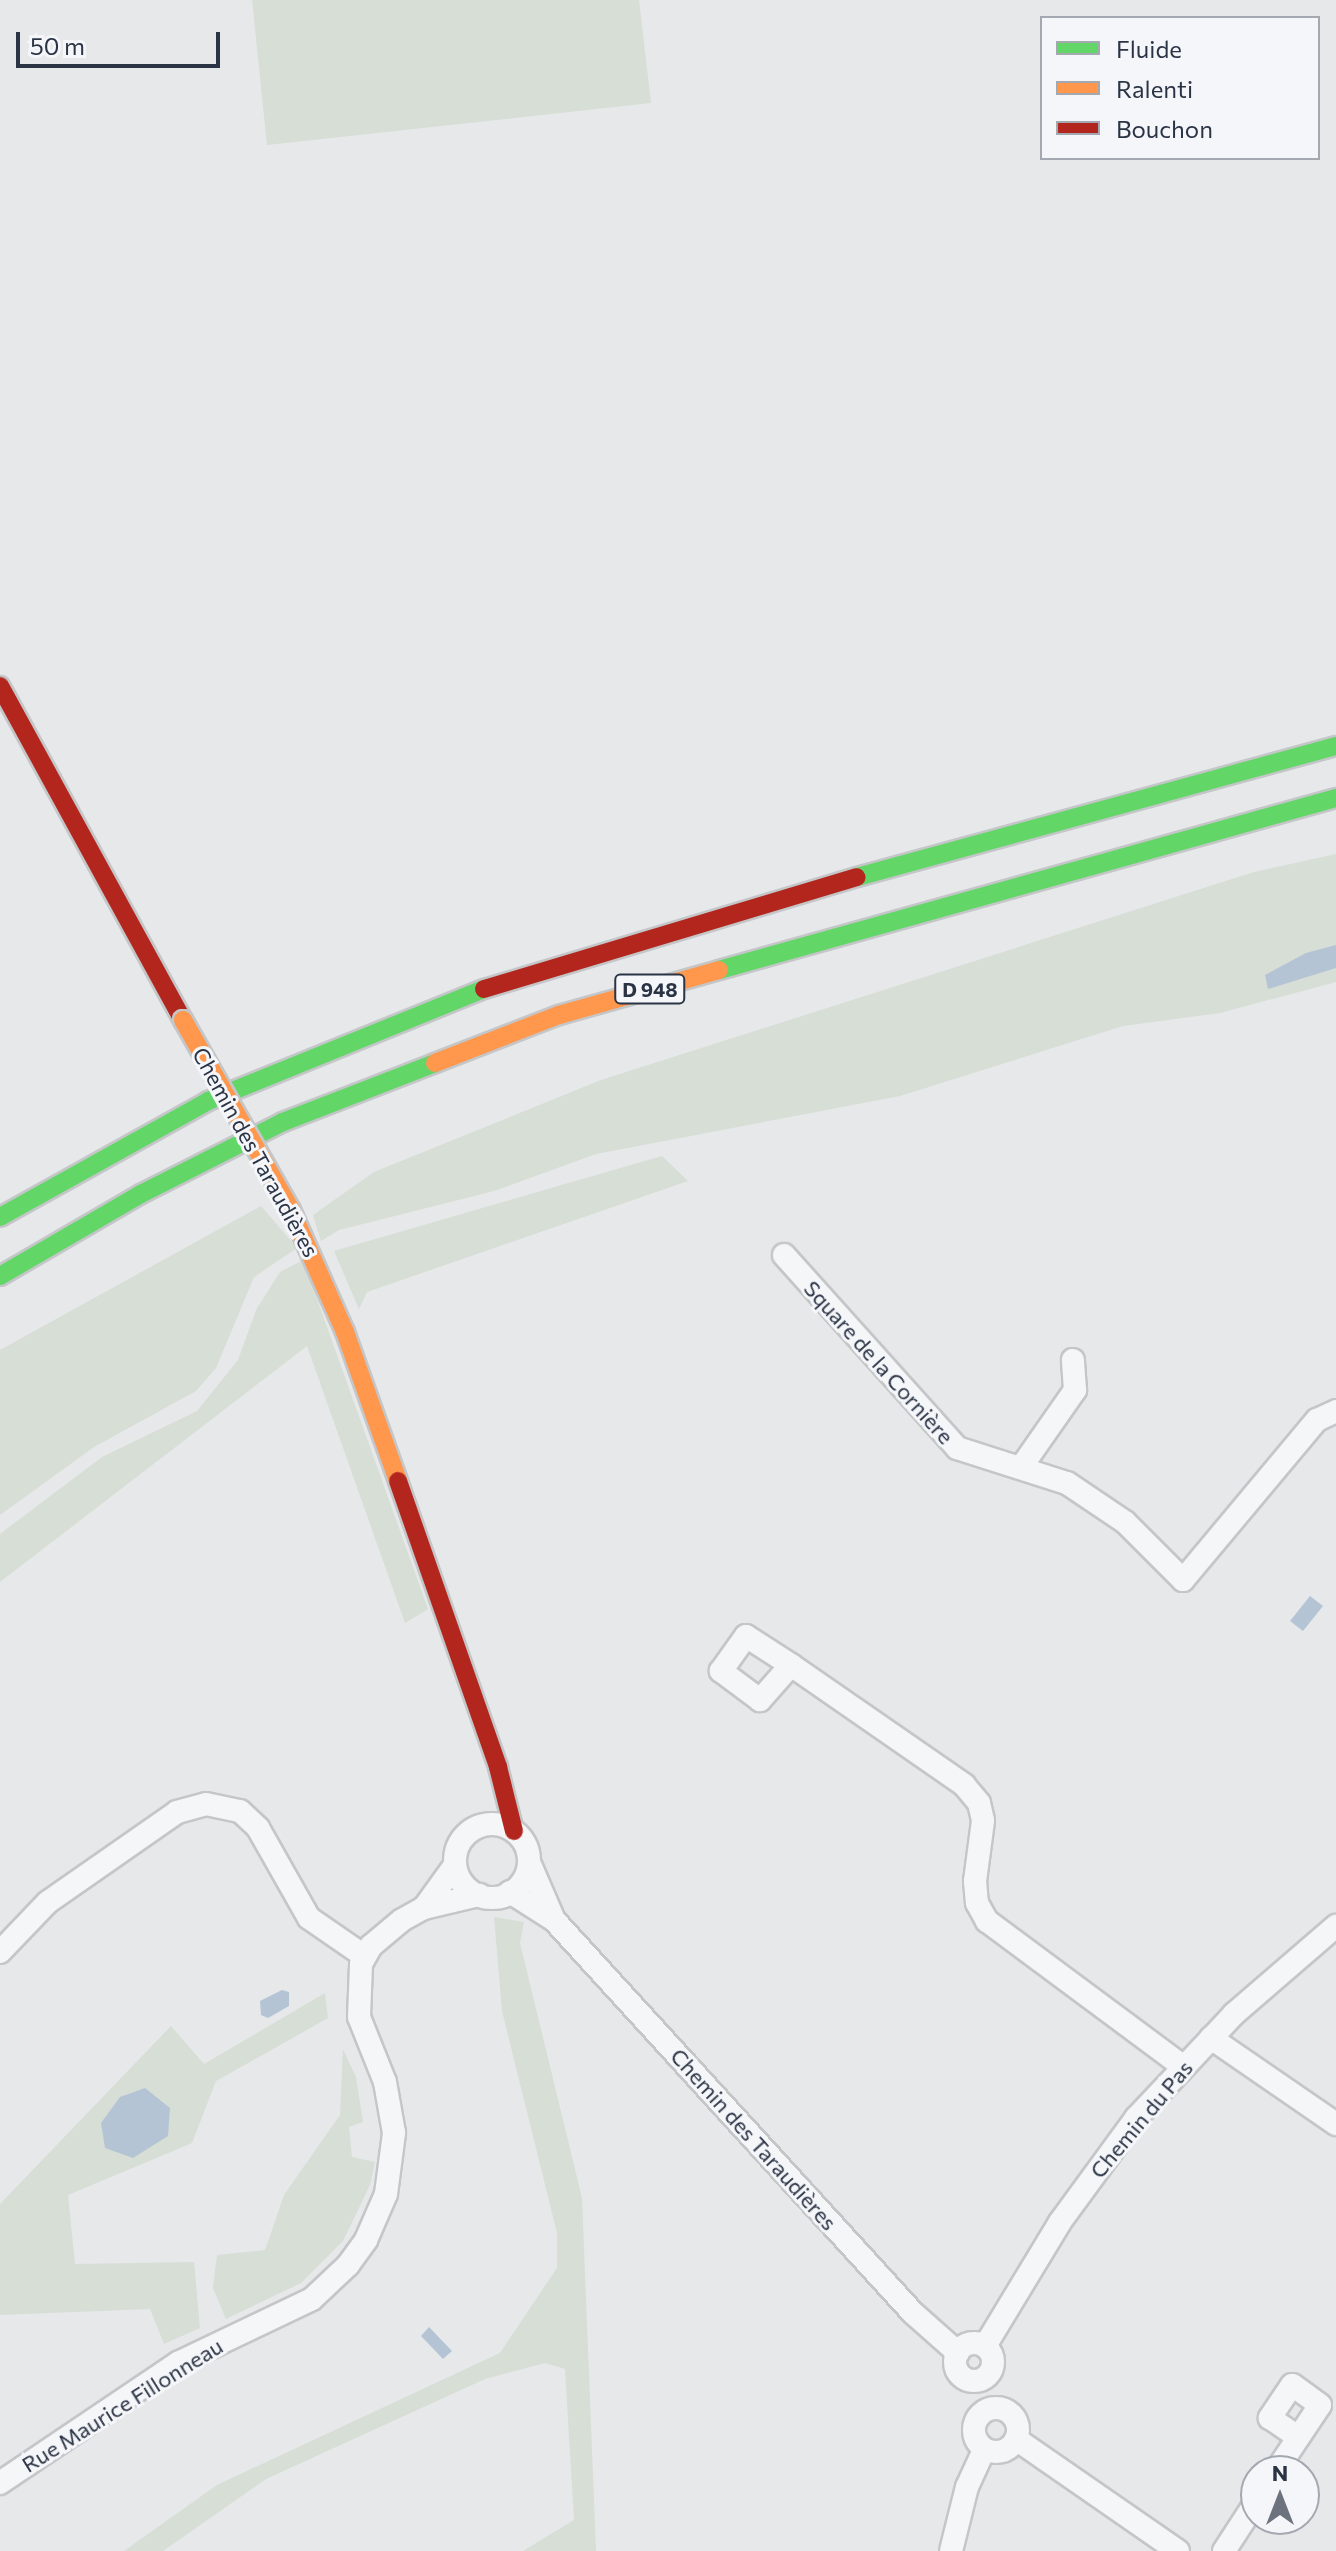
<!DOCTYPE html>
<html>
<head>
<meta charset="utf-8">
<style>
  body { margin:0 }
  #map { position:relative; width:1336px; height:2551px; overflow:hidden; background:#e6e8ea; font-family:Commissioner,sans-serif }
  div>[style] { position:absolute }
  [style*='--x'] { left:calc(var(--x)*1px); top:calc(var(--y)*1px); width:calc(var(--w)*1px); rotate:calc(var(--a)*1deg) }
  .green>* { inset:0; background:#d6ded6 }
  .water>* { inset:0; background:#b4c4d5 }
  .roads { filter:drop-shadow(2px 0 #c4c6c8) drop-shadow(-2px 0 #c4c6c8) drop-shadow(0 2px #c4c6c8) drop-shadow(0 -2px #c4c6c8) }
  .street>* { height:22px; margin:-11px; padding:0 11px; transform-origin:11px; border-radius:11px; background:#f5f6f7 }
  .street>.ring { margin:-11px; padding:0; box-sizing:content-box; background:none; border:22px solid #f5f6f7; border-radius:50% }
  .fast>* { height:18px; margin:-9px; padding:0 9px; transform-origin:9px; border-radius:9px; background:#63d668 }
  .slow>* { height:18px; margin:-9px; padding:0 9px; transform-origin:9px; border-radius:9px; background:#ff974d }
  .jam>* { height:18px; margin:-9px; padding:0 9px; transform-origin:9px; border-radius:9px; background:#b3261e }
  .bridges { filter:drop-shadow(2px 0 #c4c6c8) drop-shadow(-2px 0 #c4c6c8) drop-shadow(0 2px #c4c6c8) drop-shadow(0 -2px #c4c6c8) }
  .slow-bridge>* { height:18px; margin:-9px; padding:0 9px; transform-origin:9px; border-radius:9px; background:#ff974d }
  span { translate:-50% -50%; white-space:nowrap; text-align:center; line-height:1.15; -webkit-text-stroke:6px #f4f6f9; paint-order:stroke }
  .shield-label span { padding:2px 6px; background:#f4f6f9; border:2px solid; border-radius:6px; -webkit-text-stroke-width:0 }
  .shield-label { font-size:20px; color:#2b3445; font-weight:700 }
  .street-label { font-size:22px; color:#2b3445 }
  .legend { position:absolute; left:1040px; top:16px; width:280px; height:144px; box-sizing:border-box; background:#f4f6f9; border:2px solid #a4a8b1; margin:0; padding:10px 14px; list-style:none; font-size:24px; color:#2b3445 }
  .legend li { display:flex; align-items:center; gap:16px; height:40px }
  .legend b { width:40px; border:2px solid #a4a8b1 }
  .north { position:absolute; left:1240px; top:2455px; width:80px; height:80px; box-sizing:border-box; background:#f4f6f9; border:2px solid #a4a8b1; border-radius:50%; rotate:0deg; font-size:22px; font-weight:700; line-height:32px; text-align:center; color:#2b3445 }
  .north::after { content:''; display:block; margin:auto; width:28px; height:36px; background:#6c737f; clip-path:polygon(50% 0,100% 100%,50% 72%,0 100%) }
  .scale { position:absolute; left:16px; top:32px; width:204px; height:36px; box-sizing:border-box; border:4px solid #2b3445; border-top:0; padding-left:10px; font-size:24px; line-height:28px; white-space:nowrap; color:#2b3445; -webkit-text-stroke:6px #f4f6f9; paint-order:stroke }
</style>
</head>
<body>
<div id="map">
  <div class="green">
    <i style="clip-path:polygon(252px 0,639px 0,651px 103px,267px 145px)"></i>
    <i style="clip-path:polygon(1336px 854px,1336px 982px,1220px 1013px,1123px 1026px,900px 1096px,596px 1154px,494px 1191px,339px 1230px,321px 1241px,313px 1215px,374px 1172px,601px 1080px,1254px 872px)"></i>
    <i style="clip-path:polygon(662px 1156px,688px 1181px,367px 1292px,359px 1309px,334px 1251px)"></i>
    <i style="clip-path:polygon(261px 1206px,297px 1248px,254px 1277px,216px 1368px,196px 1391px,94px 1447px,0 1515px,0 1350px)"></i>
    <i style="clip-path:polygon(303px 1260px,428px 1609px,405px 1623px,307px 1346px,0 1582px,0 1534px,102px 1457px,197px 1411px,238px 1360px,256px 1310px,280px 1272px)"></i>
    <i style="clip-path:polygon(494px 1917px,524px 1922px,520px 1943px,582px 2198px,596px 2551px,523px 2551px,574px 2520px,565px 2369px,545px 2363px,485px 2379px,266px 2479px,163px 2551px,124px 2551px,217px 2485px,500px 2353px,557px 2268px,557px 2233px,502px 2011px)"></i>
    <i style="clip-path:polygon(325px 1993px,328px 2018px,216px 2081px,192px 2143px,68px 2195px,75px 2264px,194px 2262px,200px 2328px,164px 2344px,150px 2309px,0 2315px,0 2204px,171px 2026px,204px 2064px)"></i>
    <i style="clip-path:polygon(343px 2049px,356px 2077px,363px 2122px,349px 2127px,352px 2157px,375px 2162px,370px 2185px,343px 2241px,301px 2283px,226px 2319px,213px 2288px,217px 2255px,265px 2250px,284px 2195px,340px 2115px)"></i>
  </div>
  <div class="water">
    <i style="clip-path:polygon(1336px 945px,1336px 968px,1268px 989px,1265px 975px,1306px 953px)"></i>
    <i style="clip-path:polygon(1310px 1596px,1323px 1606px,1303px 1631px,1290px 1621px)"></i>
    <i style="clip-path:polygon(282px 1990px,289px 1992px,289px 2006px,268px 2018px,261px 2015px,260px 2001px)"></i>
    <i style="clip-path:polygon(145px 2088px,170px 2108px,168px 2136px,133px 2158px,105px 2148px,101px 2123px,120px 2097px)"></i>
    <i style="clip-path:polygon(429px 2327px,452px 2351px,443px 2359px,421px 2336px)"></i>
  </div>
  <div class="roads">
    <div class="street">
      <i style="--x:784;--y:1255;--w:259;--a:48.1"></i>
      <i style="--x:957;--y:1448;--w:115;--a:17.7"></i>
      <i style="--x:1067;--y:1483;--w:70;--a:33.9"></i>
      <i style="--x:1125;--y:1522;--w:82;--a:45"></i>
      <i style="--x:1183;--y:1580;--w:209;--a:-50.1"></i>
      <i style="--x:1317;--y:1420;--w:21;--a:-25"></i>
      <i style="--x:1022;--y:1466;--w:93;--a:-55.1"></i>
      <i style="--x:1075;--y:1390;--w:30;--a:-94"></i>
      <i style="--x:791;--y:1665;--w:47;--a:131.5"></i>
      <i style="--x:760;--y:1700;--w:49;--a:-143.4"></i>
      <i style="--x:721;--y:1671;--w:43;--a:-54.5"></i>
      <i style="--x:746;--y:1636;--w:54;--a:32.8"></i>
      <i style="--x:791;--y:1665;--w:211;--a:34.7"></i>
      <i style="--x:964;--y:1785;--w:23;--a:50"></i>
      <i style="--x:979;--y:1803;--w:18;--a:77"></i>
      <i style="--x:983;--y:1821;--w:61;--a:97.6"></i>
      <i style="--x:975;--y:1881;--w:22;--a:85"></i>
      <i style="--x:977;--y:1903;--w:21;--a:61"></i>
      <i style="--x:987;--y:1921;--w:243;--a:36.6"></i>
      <i class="ring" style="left:455px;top:1824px;width:52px;height:52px"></i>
      <i style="--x:529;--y:1862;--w:63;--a:66.7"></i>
      <i style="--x:510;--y:1892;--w:52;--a:32.5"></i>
      <i style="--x:554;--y:1920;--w:532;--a:47.59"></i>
      <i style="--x:913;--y:2313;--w:60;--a:41.6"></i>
      <i style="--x:424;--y:1908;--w:53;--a:-54.2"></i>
      <i style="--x:0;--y:1952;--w:69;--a:-46.2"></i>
      <i style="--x:48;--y:1902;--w:157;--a:-34.9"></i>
      <i style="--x:177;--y:1812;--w:30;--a:-15"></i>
      <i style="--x:206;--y:1804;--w:35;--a:12"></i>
      <i style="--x:240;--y:1811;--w:25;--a:43"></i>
      <i style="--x:258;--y:1828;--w:103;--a:60.5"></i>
      <i style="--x:309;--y:1918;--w:67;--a:34.6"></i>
      <i style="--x:1211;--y:2038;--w:152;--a:34.5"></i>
      <i class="ring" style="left:955px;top:2343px;width:16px;height:16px"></i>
      <i style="--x:985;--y:2346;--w:145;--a:-58.8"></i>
      <i style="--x:1060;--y:2222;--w:129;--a:-53.8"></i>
      <i style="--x:1136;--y:2118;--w:143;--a:-46.7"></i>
      <i style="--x:1234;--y:2014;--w:135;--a:-40.8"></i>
      <i class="ring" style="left:974px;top:2408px;width:22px;height:22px"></i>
      <i style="--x:1016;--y:2439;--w:197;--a:34.7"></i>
      <i style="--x:1276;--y:2471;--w:79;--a:-56.3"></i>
      <i style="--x:1320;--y:2405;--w:34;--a:-144"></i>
      <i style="--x:1292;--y:2385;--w:40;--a:124"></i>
      <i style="--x:1270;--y:2418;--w:34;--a:34"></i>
      <i style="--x:0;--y:2483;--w:215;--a:-34"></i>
      <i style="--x:178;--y:2363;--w:148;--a:-25.5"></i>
      <i style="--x:312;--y:2299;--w:50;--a:-43.4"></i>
      <i style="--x:348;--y:2265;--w:31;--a:-54"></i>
      <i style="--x:366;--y:2240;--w:50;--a:-66.5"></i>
      <i style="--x:386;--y:2194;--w:62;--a:-82.5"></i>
      <i style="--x:394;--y:2133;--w:52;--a:-100"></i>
      <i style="--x:385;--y:2082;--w:70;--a:-111.8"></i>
      <i style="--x:359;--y:2017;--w:53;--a:-87.8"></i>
      <i style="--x:361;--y:1964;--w:21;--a:-61"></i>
      <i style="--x:371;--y:1946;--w:40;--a:-40"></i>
      <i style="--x:402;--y:1920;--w:25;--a:-29"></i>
      <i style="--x:424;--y:1908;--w:57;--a:-13.3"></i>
      <i style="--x:951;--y:2551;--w:66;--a:-76"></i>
      <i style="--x:967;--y:2487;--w:41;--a:-65.3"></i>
      <i style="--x:1224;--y:2551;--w:59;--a:-56.9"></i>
    </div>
    <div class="fast">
      <i style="--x:857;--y:877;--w:497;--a:-15.3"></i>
      <i style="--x:719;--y:970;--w:641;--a:-15.58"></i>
      <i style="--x:0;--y:1217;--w:238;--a:-29.1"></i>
      <i style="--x:208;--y:1101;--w:298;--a:-22.1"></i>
      <i style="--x:0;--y:1276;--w:163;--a:-30.2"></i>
      <i style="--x:141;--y:1194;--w:159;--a:-26.9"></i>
      <i style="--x:283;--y:1122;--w:163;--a:-21.2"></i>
    </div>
    <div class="slow">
      <i style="--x:435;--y:1063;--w:133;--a:-21.2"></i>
      <i style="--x:559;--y:1015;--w:166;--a:-15.7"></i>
      <i style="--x:291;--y:1210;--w:133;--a:66.1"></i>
      <i style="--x:345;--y:1332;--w:158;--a:70.4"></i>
    </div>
    <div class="jam">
      <i style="--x:0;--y:686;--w:381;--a:61.3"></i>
      <i style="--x:484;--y:989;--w:389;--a:-16.7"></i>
      <i style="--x:398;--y:1481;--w:303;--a:70.7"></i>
      <i style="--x:498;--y:1767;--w:66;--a:76"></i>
    </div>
  </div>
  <div class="bridges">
    <div class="slow-bridge">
      <i style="--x:183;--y:1020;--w:219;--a:60.4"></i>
    </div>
  </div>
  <div class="shield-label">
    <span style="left:650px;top:989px">D 948</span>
  </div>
  <div class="street-label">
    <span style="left:256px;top:1152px;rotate:61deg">Chemin des Taraudières</span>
    <span style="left:879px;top:1362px;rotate:48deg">Square de la Cornière</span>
    <span style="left:1141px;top:2119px;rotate:-50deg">Chemin du Pas</span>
    <span style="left:754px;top:2139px;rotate:48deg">Chemin des Taraudières</span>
    <span style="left:122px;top:2405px;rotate:-32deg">Rue Maurice Fillonneau</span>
  </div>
  <ul class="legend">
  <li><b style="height:10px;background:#63d668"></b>Fluide</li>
  <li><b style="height:10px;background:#ff974d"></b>Ralenti</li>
  <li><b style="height:10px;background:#b3261e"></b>Bouchon</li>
  </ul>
  <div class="north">N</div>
  <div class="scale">50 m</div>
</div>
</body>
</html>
